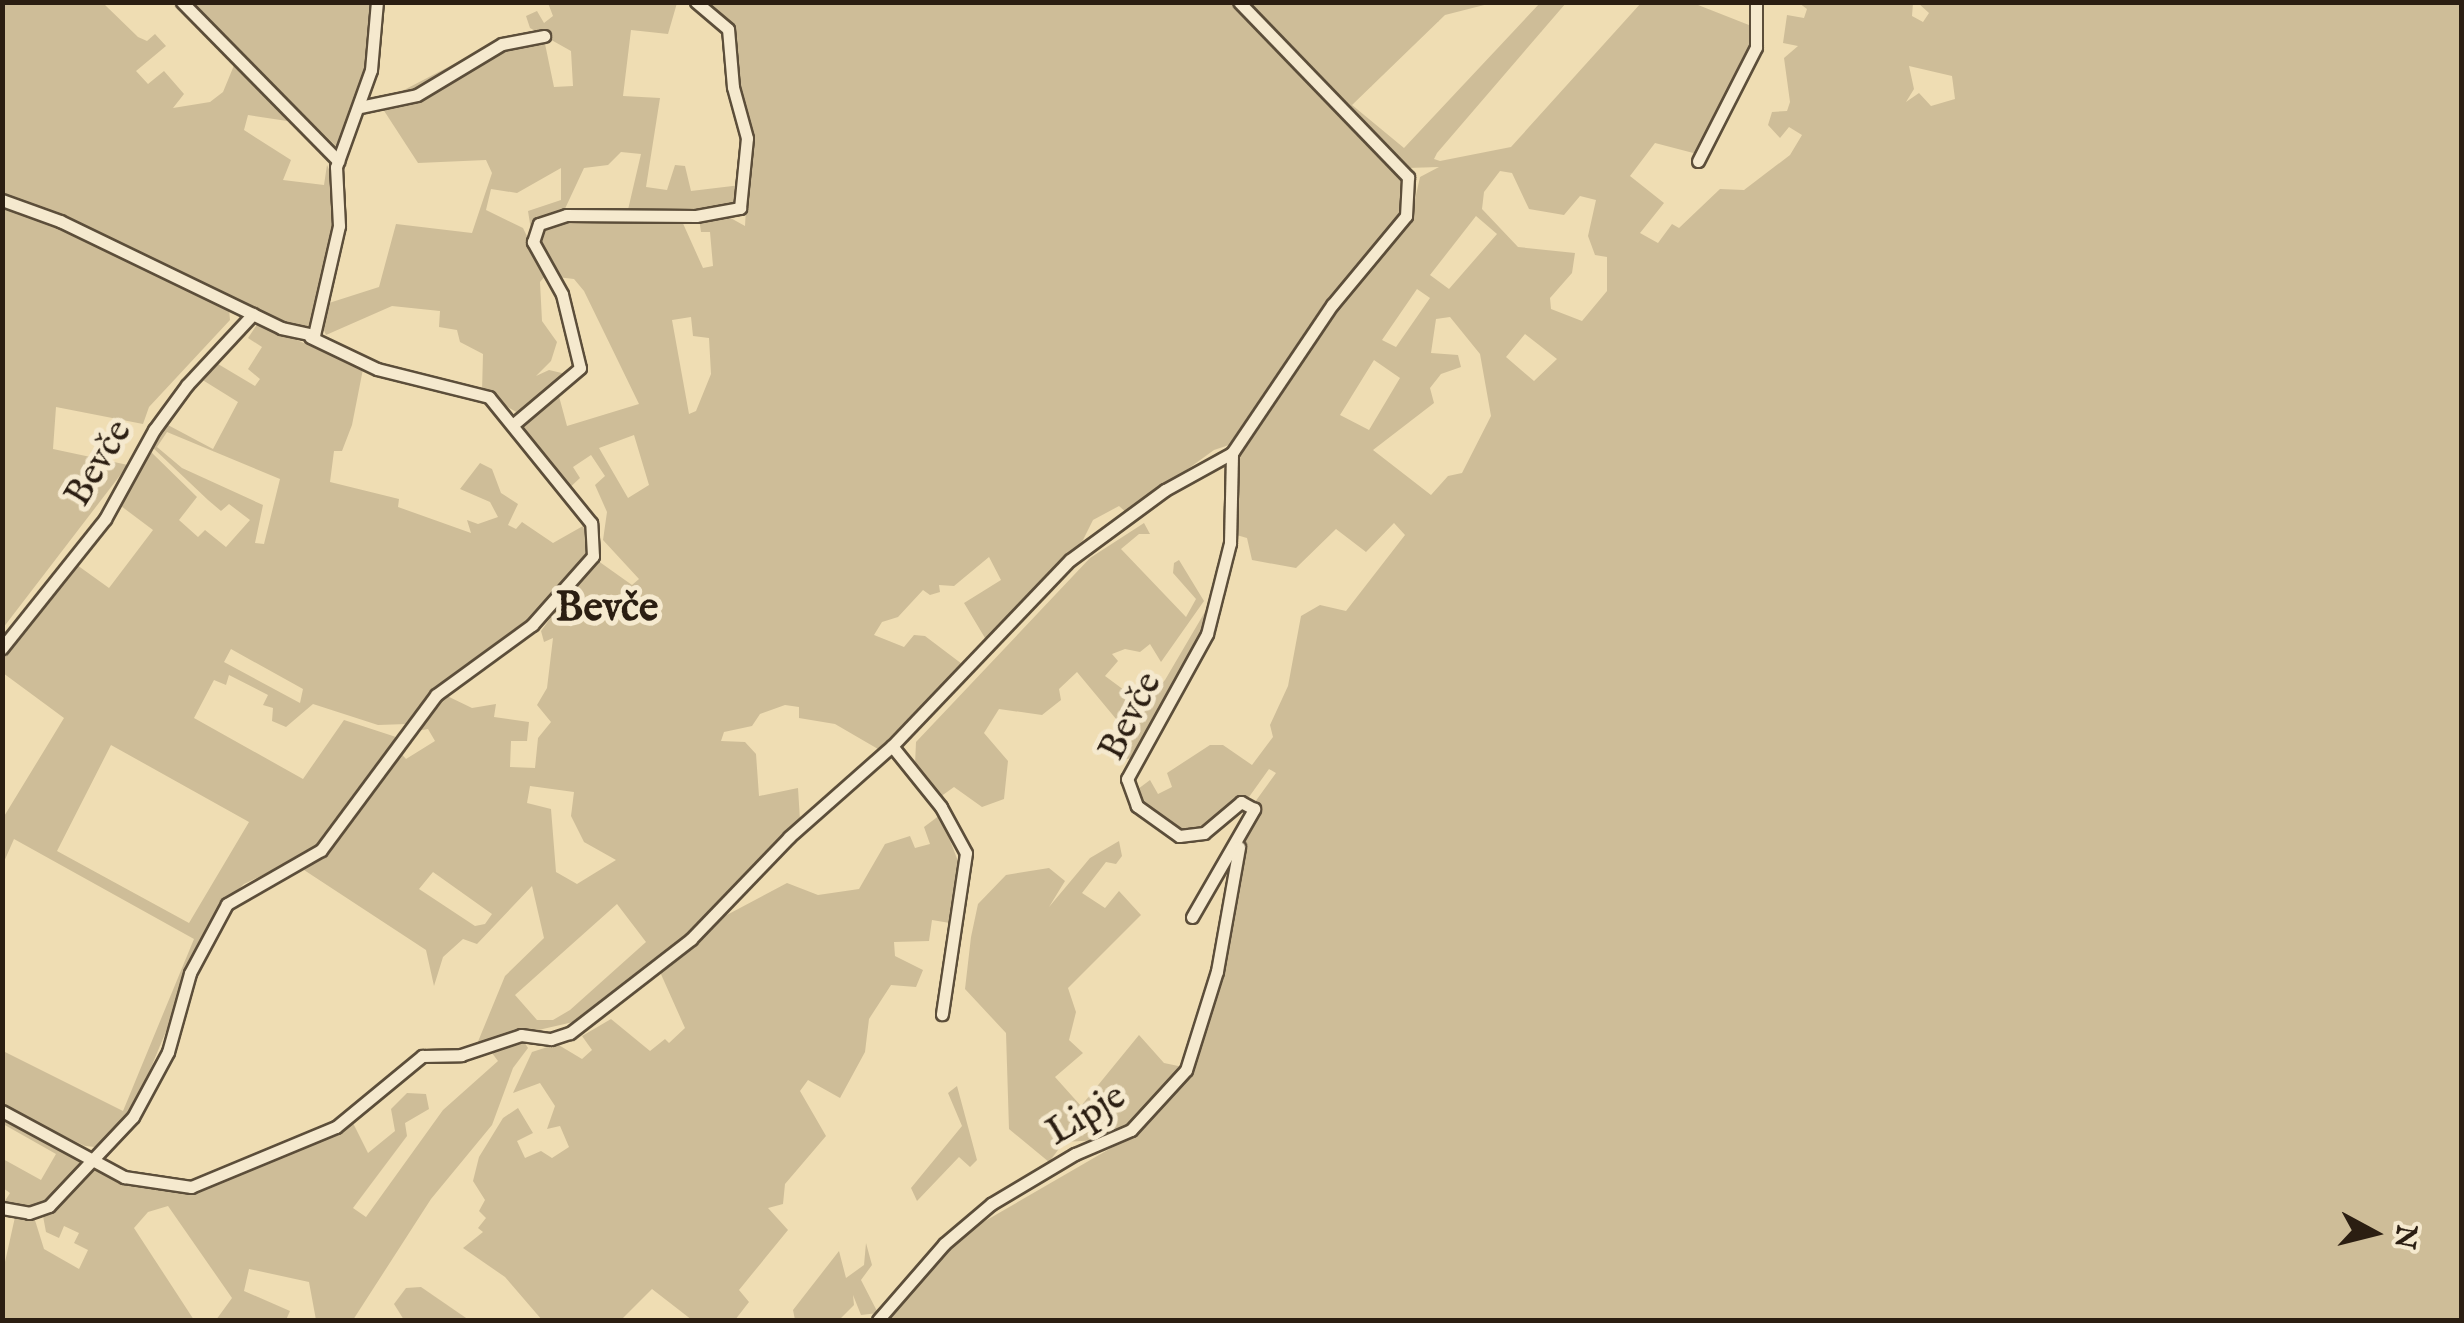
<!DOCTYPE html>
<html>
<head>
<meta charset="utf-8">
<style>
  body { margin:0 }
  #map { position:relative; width:2464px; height:1323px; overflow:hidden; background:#efddb3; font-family:"IM FELL English",serif }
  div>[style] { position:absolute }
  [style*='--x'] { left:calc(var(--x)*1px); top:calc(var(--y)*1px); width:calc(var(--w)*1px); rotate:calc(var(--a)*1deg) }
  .green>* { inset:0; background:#cebd98 }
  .roads { filter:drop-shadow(2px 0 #5c4e3a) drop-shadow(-2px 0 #5c4e3a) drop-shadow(0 2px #5c4e3a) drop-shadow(0 -2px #5c4e3a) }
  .street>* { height:11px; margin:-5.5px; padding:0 5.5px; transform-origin:5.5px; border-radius:5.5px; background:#f5e9ce }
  span { translate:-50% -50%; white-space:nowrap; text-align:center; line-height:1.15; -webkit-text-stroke:10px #f5e9ce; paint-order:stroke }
  .street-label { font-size:38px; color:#2b1e12 }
  .quarter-label { font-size:42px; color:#2b1e12; font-weight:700 }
  .frame { position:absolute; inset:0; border:5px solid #2b1e12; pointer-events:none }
  .north { position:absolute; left:2324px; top:1183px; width:100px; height:100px; -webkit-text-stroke:8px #f5e9ce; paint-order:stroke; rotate:97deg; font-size:28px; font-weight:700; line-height:40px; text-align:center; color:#2b1e12 }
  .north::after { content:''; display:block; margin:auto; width:35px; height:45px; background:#2b1e12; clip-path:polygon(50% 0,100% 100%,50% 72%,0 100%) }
</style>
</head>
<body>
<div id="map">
  <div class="green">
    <i style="clip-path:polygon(3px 3px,103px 3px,138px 37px,147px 41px,155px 34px,166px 46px,136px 71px,148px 84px,164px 71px,184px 94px,173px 108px,210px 102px,223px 92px,235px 63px,287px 115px,287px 121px,248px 115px,244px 130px,291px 160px,283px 180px,324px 185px,327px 165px,333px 178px,336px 218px,311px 329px,282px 324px,3px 194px)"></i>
    <i style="clip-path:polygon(189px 3px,371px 3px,368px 65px,337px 147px)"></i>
    <i style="clip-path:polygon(548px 3px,677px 3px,668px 34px,631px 30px,623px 96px,660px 98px,646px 187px,667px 190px,675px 165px,685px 166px,691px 191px,741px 185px,740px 197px,730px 211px,627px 214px,641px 154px,621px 152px,608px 165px,584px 168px,563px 213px,531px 230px,528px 211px,561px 200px,561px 168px,517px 193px,491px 189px,486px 210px,523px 228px,546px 275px,540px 282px,542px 321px,557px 342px,551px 361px,536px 376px,549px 370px,566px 374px,518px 413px,482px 392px,483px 354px,460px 342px,457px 330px,439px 327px,440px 311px,392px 306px,326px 335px,323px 328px,329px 303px,379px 287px,396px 224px,472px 233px,492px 173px,486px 160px,418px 163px,379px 103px,502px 39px,544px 39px,554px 87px,573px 86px,571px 51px,530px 28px,526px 16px,537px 11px,544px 23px,553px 16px)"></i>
    <i style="clip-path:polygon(evenodd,702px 3px,1231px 3px,1391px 165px,1405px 187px,1400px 219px,1232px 444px,1214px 450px,1127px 513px,1119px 506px,1093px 520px,1083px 540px,988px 643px,964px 603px,1001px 580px,989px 557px,954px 586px,939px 585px,940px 592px,930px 595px,923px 590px,898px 617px,882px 622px,874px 635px,904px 647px,914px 635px,925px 636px,962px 664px,878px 749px,835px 724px,799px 718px,799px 707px,785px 705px,760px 714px,752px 726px,724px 732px,721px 741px,745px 742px,756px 754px,759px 796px,798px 788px,800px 820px,694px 935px,582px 1020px,477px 1044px,505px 976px,544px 938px,532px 886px,477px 944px,463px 939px,443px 957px,434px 986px,426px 950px,304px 870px,323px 855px,398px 750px,406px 759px,435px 741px,428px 729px,411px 732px,443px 694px,472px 708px,496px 704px,494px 717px,529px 722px,527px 741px,511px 741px,510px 767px,535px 768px,538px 738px,551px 722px,537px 705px,547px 688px,553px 638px,544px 642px,541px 631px,594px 558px,632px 585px,639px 579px,603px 540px,607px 512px,595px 485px,605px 476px,591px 455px,573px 467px,580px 478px,567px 490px,522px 428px,557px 389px,567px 426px,639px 404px,584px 291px,574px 279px,557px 277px,537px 236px,541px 227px,565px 219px,681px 219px,703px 268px,713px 266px,710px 232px,701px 232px,699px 218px,727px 216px,745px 226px,750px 138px,734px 82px,733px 31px,702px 3px,691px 317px,693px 336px,709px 338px,711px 374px,696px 411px,689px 414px,672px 320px,691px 317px,702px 3px,634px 435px,649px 485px,628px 498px,599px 448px,634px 435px,702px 3px,530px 786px,574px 792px,571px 816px,584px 842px,616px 860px,577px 884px,556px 872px,551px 809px,527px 803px,530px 786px,702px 3px,433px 872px,492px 914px,485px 924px,475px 926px,419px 889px,433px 872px,702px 3px,617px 904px,646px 942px,570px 1010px,553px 1020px,537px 1020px,515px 995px,617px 904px)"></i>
    <i style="clip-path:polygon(evenodd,1245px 3px,1492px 3px,1445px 15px,1352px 105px,1404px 148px,1540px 3px,1566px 3px,1437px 153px,1434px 159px,1440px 161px,1511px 147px,1641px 3px,1693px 3px,1754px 27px,1752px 46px,1701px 155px,1655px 143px,1630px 176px,1664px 203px,1640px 233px,1658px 243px,1672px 224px,1679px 228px,1720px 189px,1744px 190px,1790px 155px,1802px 135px,1789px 127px,1780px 138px,1768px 125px,1772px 112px,1787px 111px,1790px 102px,1784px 58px,1798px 46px,1783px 43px,1787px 15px,1804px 18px,1807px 9px,1799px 3px,1913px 3px,1912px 16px,1923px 22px,1929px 13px,1918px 3px,2461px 3px,2461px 1320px,886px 1320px,966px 1232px,1137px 1133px,1190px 1074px,1225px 954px,1241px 850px,1256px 822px,1255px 802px,1276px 773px,1269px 769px,1249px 797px,1201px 832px,1179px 834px,1151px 815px,1134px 792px,1150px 780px,1158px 794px,1172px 787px,1167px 773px,1210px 745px,1223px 745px,1252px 765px,1273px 737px,1270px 725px,1288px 686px,1301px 616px,1320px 605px,1346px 611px,1405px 535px,1394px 523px,1366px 552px,1336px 529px,1296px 568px,1252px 560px,1247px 538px,1233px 534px,1240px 447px,1331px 312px,1412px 213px,1420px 177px,1439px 167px,1407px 168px,1245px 3px,1909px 66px,1952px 76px,1955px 99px,1931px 106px,1919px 93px,1906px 102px,1914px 89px,1909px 66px,1245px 3px,1500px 171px,1512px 173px,1529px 209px,1564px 215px,1580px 196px,1596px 200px,1588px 236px,1595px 255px,1607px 257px,1607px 291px,1582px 321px,1551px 309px,1550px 298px,1572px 273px,1575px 253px,1518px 247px,1482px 209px,1484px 192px,1500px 171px,1245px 3px,1476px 216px,1497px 234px,1449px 289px,1430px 275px,1476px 216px,1245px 3px,1417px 289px,1430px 298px,1396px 347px,1382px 340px,1417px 289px,1245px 3px,1450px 317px,1480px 354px,1491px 416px,1462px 473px,1448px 476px,1431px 495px,1373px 450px,1434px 403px,1430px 388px,1441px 374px,1461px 367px,1458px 355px,1431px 353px,1436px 319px,1450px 317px,1245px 3px,1525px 334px,1557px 359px,1534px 381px,1506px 357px,1525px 334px,1245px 3px,1374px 360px,1400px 378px,1369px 430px,1340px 415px,1374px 360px)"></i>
    <i style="clip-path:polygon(3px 205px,95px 242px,229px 309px,230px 320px,149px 407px,143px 424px,56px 407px,53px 449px,128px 465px,3px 628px)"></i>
    <i style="clip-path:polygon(evenodd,258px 323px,363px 369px,352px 425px,342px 451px,334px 451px,330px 482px,399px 499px,398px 507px,471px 533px,467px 520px,478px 524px,498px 517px,490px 502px,460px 489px,480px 463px,492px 469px,501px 493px,518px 504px,508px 525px,516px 529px,522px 522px,553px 543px,583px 526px,590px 546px,561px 594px,440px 685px,407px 724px,378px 725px,313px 704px,286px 727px,272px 721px,273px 708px,263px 705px,268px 695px,229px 675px,226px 685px,214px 680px,194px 718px,303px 779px,344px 720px,396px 737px,313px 851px,244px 884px,216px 911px,135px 1106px,95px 1147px,85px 1146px,3px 1107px,3px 1051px,123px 1111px,194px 939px,14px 839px,3px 864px,3px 818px,64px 718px,3px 673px,3px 658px,77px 565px,109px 588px,153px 530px,121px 506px,149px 450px,197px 497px,179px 520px,198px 537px,205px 530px,226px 547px,250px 520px,229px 504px,221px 511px,208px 500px,151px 446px,166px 424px,213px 449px,238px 402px,201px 379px,202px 374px,213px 361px,255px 386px,260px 379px,248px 369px,262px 347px,248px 338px,258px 323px,167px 432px,280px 479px,264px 544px,255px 543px,263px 505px,182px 468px,157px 447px,167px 432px,258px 323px,231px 649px,303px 689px,300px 703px,224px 662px,231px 649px,258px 323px,111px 745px,249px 822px,189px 923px,57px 851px,111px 745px)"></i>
    <i style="clip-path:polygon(1144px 523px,1150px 534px,1139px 534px,1121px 549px,1186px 617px,1196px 599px,1173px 573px,1174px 563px,1179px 560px,1204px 601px,1161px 662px,1150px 644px,1140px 652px,1125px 649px,1112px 654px,1118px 661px,1105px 676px,1143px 704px,1165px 680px,1209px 605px,1202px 633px,1131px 758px,1123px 760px,1131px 737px,1077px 672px,1059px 689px,1061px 700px,1042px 715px,999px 709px,984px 733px,1008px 761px,1004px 799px,982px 807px,954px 787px,940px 797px,915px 765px,916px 742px,1090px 558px)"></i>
    <i style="clip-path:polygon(940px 815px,958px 861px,950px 923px,932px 920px,929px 941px,894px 942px,895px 956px,923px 970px,916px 987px,891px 985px,869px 1019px,865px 1052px,840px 1098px,808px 1080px,800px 1091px,826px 1136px,785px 1184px,783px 1204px,768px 1208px,788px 1230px,739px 1290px,749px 1302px,735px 1320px,692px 1320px,652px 1289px,621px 1320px,542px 1320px,505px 1277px,463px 1248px,483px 1232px,478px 1228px,486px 1218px,479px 1211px,485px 1200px,473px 1181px,479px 1157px,503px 1118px,518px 1108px,533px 1133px,517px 1141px,525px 1158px,541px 1151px,552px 1158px,569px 1147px,560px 1126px,547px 1129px,555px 1106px,540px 1083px,513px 1093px,532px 1052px,557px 1044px,582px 1059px,592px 1050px,582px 1036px,611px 1019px,650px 1051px,665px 1039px,669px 1043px,685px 1028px,660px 972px,723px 917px,787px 883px,818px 895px,859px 889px,885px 844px,910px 836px,915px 848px,930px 844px,924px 827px)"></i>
    <i style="clip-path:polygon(1119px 841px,1122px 856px,1116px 864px,1106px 862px,1082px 893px,1105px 908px,1119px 891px,1141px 915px,1068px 988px,1076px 1012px,1069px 1040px,1083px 1053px,1055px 1077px,1081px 1106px,1139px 1035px,1164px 1063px,1183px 1067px,1130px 1126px,1099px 1140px,1064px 1142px,1049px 1162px,1009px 1129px,1006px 1033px,965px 989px,971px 937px,978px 904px,1006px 875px,1049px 868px,1065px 881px,1049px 907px,1090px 858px)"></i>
    <i style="clip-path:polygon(523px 1040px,528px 1048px,513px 1068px,492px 1125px,431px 1199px,353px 1320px,316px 1320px,309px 1282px,249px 1269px,244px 1291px,290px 1311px,286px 1320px,216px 1320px,232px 1298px,168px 1206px,148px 1212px,134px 1228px,194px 1320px,3px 1320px,3px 1271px,15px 1217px,34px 1217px,44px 1249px,79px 1269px,88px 1250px,74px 1243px,79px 1233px,64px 1226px,59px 1238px,46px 1232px,43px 1216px,92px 1169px,146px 1188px,189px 1192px,302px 1148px,351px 1119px,368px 1153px,395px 1131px,391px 1109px,407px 1093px,426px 1094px,429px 1109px,405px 1123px,407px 1136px,353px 1208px,366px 1217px,443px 1110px,498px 1061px,489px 1049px)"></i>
    <i style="clip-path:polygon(957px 1086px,977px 1160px,970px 1167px,959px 1157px,917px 1201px,911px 1188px,962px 1126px,948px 1093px)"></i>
    <i style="clip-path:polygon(3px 1116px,89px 1159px,50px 1201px,28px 1210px,3px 1204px,10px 1193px,3px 1188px,3px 1159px,41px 1180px,56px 1154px,3px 1124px)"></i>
    <i style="clip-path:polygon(866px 1243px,872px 1265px,861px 1280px,878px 1313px,861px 1315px,853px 1295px,854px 1305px,839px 1320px,795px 1320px,793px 1310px,839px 1251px,846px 1278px,864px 1265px)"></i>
    <i style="clip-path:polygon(421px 1287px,469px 1320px,404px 1320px,394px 1304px,406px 1288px)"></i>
  </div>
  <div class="roads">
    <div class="street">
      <i style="--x:182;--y:2;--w:223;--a:45.5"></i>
      <i style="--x:360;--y:107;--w:58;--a:-11.9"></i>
      <i style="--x:417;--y:95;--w:99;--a:-31"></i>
      <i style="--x:502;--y:44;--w:43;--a:-10.8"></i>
      <i style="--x:1698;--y:161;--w:128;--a:-63"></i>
      <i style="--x:1756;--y:47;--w:45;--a:-90"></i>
      <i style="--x:2;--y:200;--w:62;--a:19.9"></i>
      <i style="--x:60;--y:221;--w:246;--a:25.8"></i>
      <i style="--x:281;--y:328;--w:34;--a:12"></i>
      <i style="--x:314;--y:335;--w:112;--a:-77.1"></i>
      <i style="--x:339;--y:226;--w:59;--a:-92.9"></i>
      <i style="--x:336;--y:167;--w:103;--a:-70.2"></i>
      <i style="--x:371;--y:70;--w:68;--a:-85"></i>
      <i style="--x:515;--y:423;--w:85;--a:-40.2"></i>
      <i style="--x:580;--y:368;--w:76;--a:-103.7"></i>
      <i style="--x:562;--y:294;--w:60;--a:-119.1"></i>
      <i style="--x:533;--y:242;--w:19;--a:-72"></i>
      <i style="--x:539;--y:224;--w:28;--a:-18"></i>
      <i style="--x:566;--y:215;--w:130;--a:0.4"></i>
      <i style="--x:696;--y:216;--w:45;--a:-10.3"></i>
      <i style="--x:740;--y:208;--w:70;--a:-84.3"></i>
      <i style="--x:747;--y:138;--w:53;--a:-105.4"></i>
      <i style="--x:733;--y:87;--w:58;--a:-94.9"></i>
      <i style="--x:728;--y:29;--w:42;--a:-139.8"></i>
      <i style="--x:2;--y:648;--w:165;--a:-51.4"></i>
      <i style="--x:105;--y:519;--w:102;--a:-61.2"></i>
      <i style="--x:154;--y:430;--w:56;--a:-53.7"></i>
      <i style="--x:187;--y:385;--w:97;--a:-47.1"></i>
      <i style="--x:892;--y:746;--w:78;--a:51.2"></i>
      <i style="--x:941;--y:807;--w:52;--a:61.5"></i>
      <i style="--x:966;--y:853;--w:163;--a:98.5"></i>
      <i style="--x:1192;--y:917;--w:125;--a:-60.1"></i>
      <i style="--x:1254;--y:809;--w:15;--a:-152"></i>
      <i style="--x:1241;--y:802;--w:48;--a:140"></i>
      <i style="--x:1204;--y:833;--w:25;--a:173"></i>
      <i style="--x:1179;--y:836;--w:52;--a:-144.5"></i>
      <i style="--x:1137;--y:806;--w:29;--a:-110"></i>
      <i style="--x:1127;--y:779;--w:166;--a:-61.1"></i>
      <i style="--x:1207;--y:634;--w:94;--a:-75.8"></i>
      <i style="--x:1230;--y:543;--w:90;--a:-88.7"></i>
      <i style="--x:2;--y:1111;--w:139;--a:28.4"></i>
      <i style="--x:124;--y:1177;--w:68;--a:8.5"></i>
      <i style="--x:191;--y:1187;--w:157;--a:-22.5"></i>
      <i style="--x:336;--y:1127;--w:112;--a:-39.5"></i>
      <i style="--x:422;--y:1056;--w:39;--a:-1"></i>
      <i style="--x:461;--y:1055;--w:63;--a:-18.4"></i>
      <i style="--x:521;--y:1035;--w:30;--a:8"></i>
      <i style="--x:551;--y:1039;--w:20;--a:-18"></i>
      <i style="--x:570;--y:1033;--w:153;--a:-37.8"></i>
      <i style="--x:691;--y:939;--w:141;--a:-46.1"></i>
      <i style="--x:789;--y:837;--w:137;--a:-41.5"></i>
      <i style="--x:892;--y:746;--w:257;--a:-46.3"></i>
      <i style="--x:1070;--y:560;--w:118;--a:-36.4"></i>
      <i style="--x:1165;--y:490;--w:77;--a:-28.9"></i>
      <i style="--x:1232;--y:453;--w:179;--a:-56"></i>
      <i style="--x:1332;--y:305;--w:116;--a:-50.3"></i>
      <i style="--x:1406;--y:216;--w:39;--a:-87"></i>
      <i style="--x:1408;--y:177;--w:243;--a:-134"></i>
      <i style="--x:2;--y:1208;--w:27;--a:10"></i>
      <i style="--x:29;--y:1213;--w:21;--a:-19"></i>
      <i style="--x:49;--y:1206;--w:122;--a:-46.7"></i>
      <i style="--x:133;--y:1117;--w:74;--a:-61.7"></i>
      <i style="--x:168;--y:1052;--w:82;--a:-74.4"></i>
      <i style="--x:190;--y:973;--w:78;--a:-61.8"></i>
      <i style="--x:227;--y:904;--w:108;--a:-29.9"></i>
      <i style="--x:321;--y:850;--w:193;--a:-53.4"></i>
      <i style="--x:436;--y:695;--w:119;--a:-36.1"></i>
      <i style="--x:532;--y:625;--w:92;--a:-48.5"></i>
      <i style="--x:593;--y:556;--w:33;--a:-93"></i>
      <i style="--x:591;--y:523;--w:162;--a:-129"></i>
      <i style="--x:489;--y:397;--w:115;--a:-166"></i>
      <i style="--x:377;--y:369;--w:74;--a:-154.5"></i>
      <i style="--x:878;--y:1320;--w:101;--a:-49"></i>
      <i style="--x:944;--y:1244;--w:62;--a:-40.4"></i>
      <i style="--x:991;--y:1204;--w:98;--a:-30.8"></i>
      <i style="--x:1075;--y:1154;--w:61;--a:-23.2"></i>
      <i style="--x:1131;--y:1130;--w:81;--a:-47.5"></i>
      <i style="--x:1186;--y:1070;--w:104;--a:-72.6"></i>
      <i style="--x:1217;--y:971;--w:126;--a:-79.9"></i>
    </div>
  </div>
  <div class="street-label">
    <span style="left:100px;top:464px;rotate:-59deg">Bevče</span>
    <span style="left:1132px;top:717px;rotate:-63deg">Bevče</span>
    <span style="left:1087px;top:1116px;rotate:-31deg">Lipje</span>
  </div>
  <div class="quarter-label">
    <span style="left:607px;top:609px">Bevče</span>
  </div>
  <div class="frame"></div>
  <div class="north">N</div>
</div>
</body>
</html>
